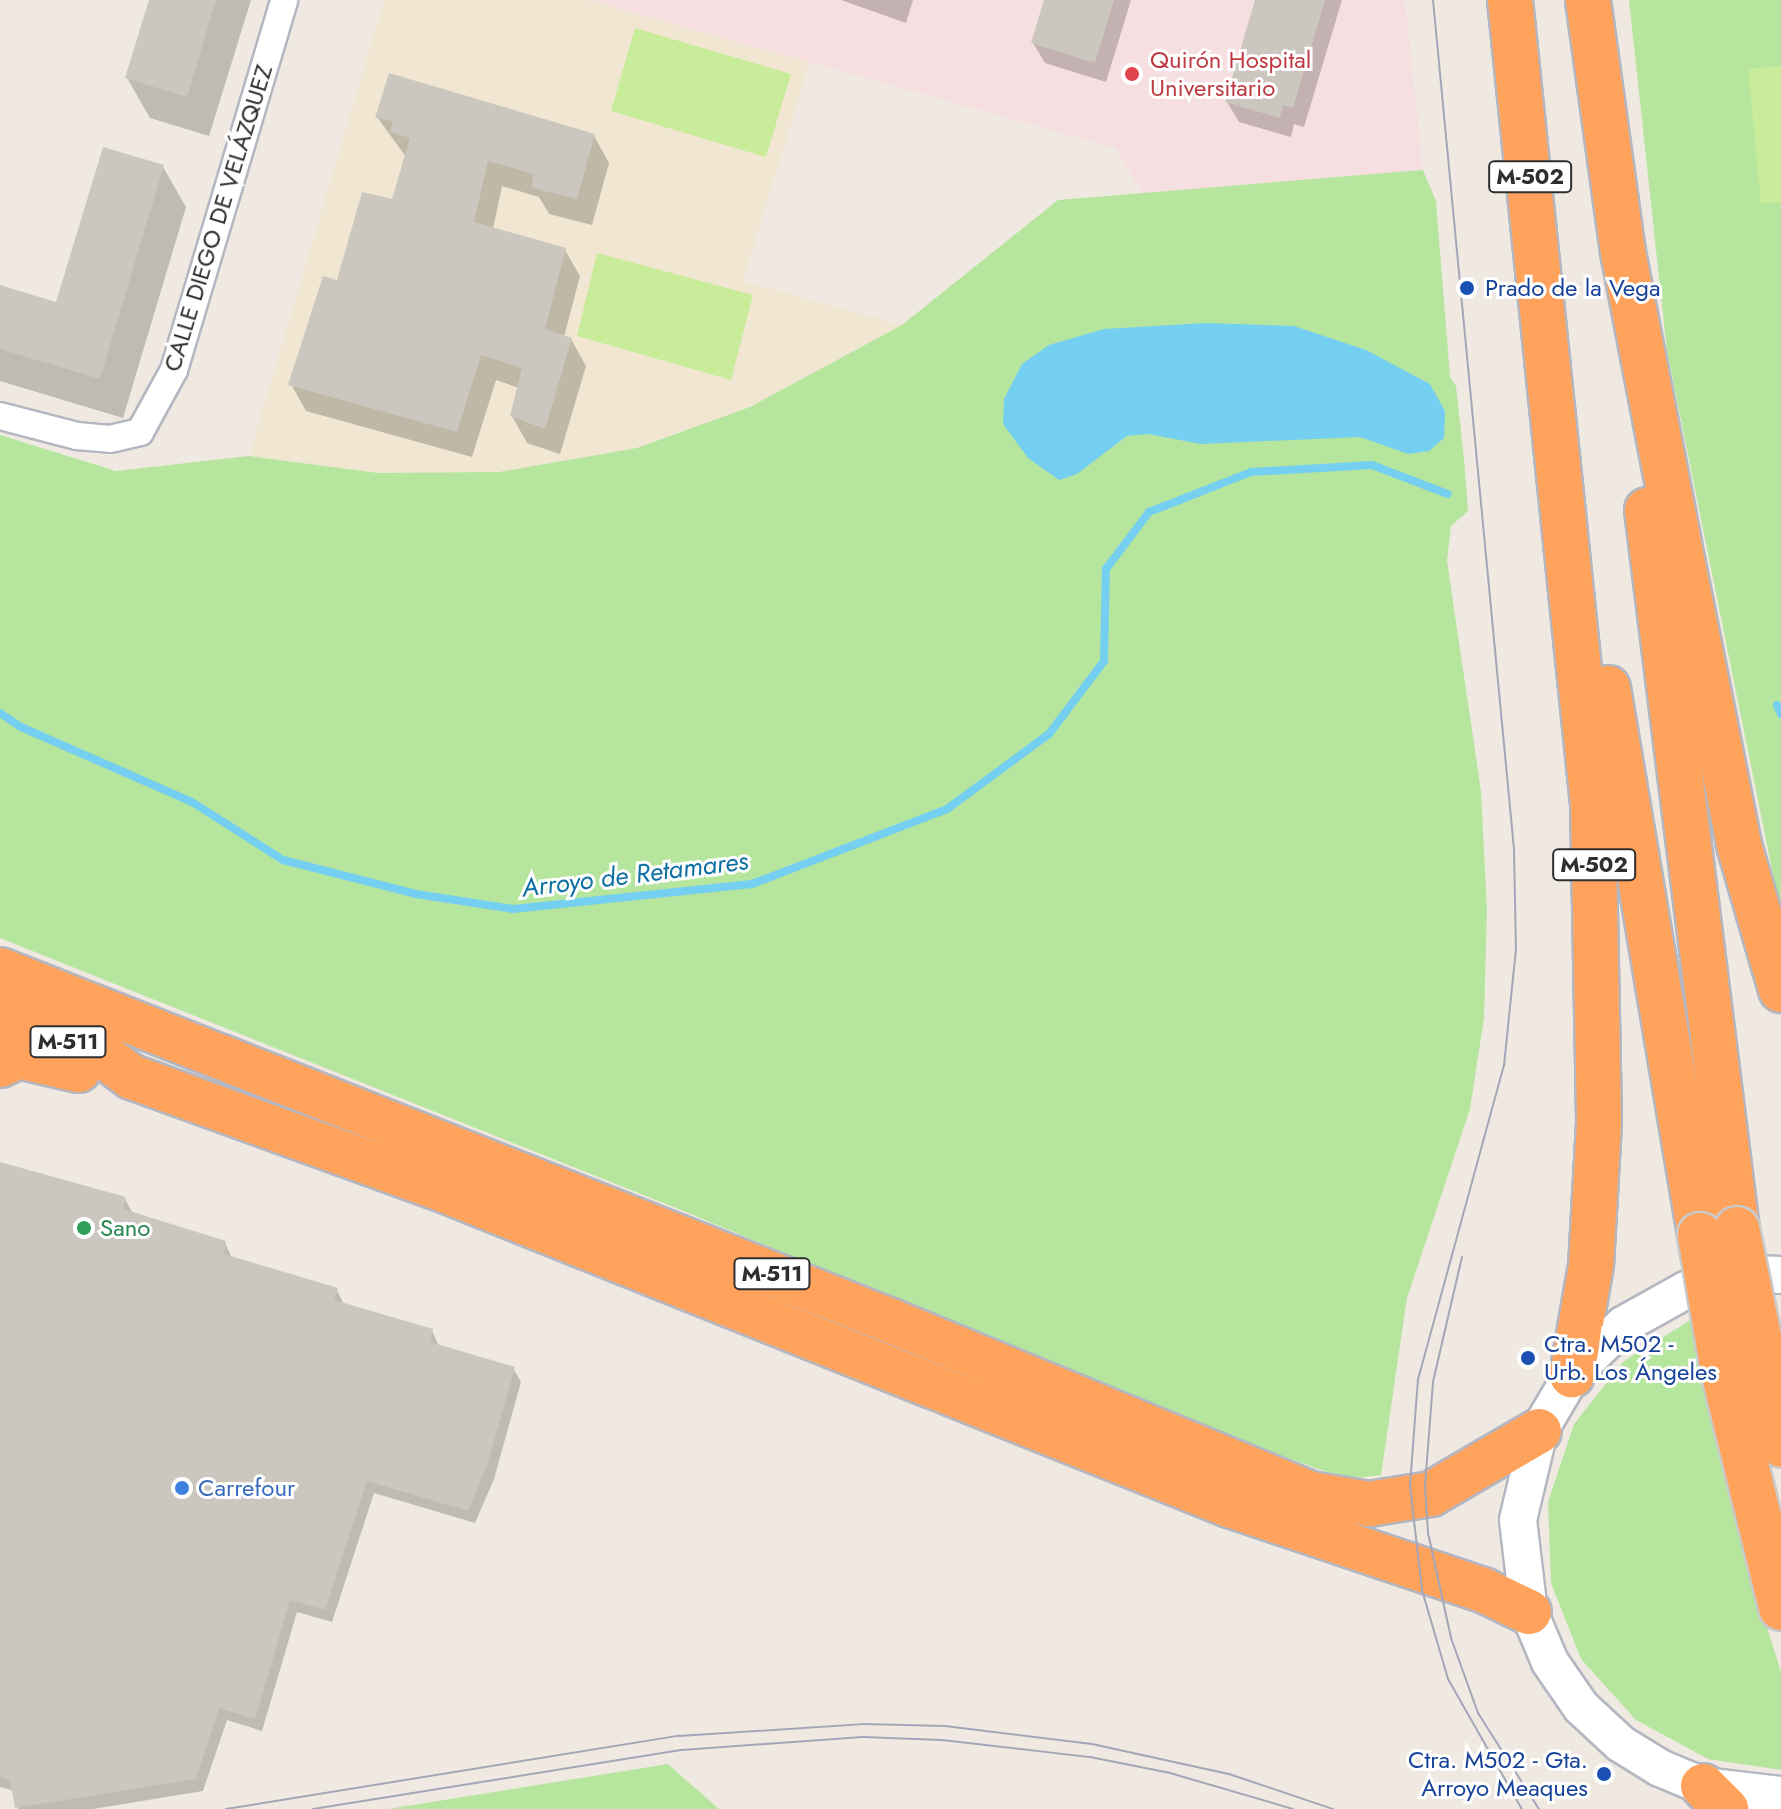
<!DOCTYPE html>
<html>
<head>
<meta charset="utf-8">
<style>
  body { margin:0 }
  #map { position:relative; width:1781px; height:1809px; overflow:hidden; background:#efe9e1; font-family:Jost,sans-serif }
  div>[style] { position:absolute }
  [style*='--x'] { left:calc(var(--x)*1px); top:calc(var(--y)*1px); width:calc(var(--w)*1px); rotate:calc(var(--a)*1deg) }
  .education>* { inset:0; background:#f0e6d1 }
  .medical>* { inset:0; background:#f5dfe0 }
  .green>* { inset:0; background:#b6e59e }
  .pitch>* { inset:0; background:#c9ec9a }
  .water>* { inset:0; background:#75cff0 }
  .shadow>* { inset:0; background:#0003 }
  .stream>* { height:8px; margin:-4px; padding:0 4px; transform-origin:4px; border-radius:4px; background:#75cff0 }
  .building>* { inset:0; background:#cbc7bf }
  .roads { filter:drop-shadow(2px 0 #b4b7c1) drop-shadow(-2px 0 #b4b7c1) drop-shadow(0 2px #b4b7c1) drop-shadow(0 -2px #b4b7c1) }
  .street>* { height:26px; margin:-13px; padding:0 13px; transform-origin:13px; border-radius:13px; background:#fff }
  .secondary>* { height:36px; margin:-18px; padding:0 18px; transform-origin:18px; border-radius:18px; background:#fff }
  .highway>* { height:44px; margin:-22px; padding:0 22px; transform-origin:22px; border-radius:22px; background:#ffa35c }
  .tram>* { height:2px; margin:-1px; padding:0 1px; transform-origin:1px; border-radius:1px; background:#a3a6b8 }
  .bridges { filter:drop-shadow(2px 0 #c9c9c9) drop-shadow(-2px 0 #c9c9c9) drop-shadow(0 2px #c9c9c9) drop-shadow(0 -2px #c9c9c9) }
  .highway-bridge>* { height:44px; margin:-22px; padding:0 22px; transform-origin:22px; border-radius:22px; background:#ffa35c }
  .dots>* { width:22px; height:22px; translate:-50% -50%; box-sizing:border-box; border:4px solid #fff; border-radius:50% }
  span { translate:-50% -50%; white-space:nowrap; text-align:center; line-height:1.15; -webkit-text-stroke:6px #fff; paint-order:stroke }
  .shield-label span { padding:2px 6px; background:#fff; border:2px solid; border-radius:6px; -webkit-text-stroke-width:0 }
  .shield-label { font-size:22px; color:#2e2e2e; font-weight:700 }
  .health-label { font-size:24px; color:#be3a42 }
  .left { translate:0 -50%; text-align:left }
  .street-label { font-size:24px; color:#2e2e2e }
  .transit-label { font-size:24px; color:#164399 }
  .right { translate:-100% -50%; text-align:right }
  .leisure-label { font-size:24px; color:#27864d }
  .shop-label { font-size:24px; color:#366cbe }
  .water-label { font-size:26px; color:#0d6fa3; font-style:italic }
</style>
</head>
<body>
<div id="map">
  <div class="education">
    <i style="clip-path:polygon(384px 0,588px 0,810px 62px,743px 281px,902px 325px,750px 407px,637px 448px,499px 472px,378px 473px,249px 456px)"></i>
  </div>
  <div class="medical">
    <i style="clip-path:polygon(588px 0,1405px 0,1423px 170px,1143px 194px,1115px 148px)"></i>
  </div>
  <div class="green">
    <i style="clip-path:polygon(1629px 0,1781px 0,1781px 914px,1667px 351px)"></i>
    <i style="clip-path:polygon(1423px 170px,1436px 201px,1450px 377px,1456px 386px,1464px 458px,1468px 511px,1451px 526px,1447px 561px,1481px 791px,1487px 909px,1484px 1018px,1470px 1109px,1407px 1298px,1381px 1475px,1356px 1478px,1327px 1472px,1241px 1442px,681px 1210px,0 938px,0 435px,116px 471px,249px 456px,378px 473px,499px 472px,637px 448px,750px 407px,902px 325px,1058px 200px)"></i>
    <i style="clip-path:polygon(1694px 1318px,1741px 1544px,1781px 1672px,1781px 1770px,1708px 1759px,1636px 1720px,1581px 1659px,1551px 1583px,1548px 1502px,1574px 1424px,1624px 1361px)"></i>
    <i style="clip-path:polygon(668px 1764px,719px 1809px,388px 1809px)"></i>
  </div>
  <div class="pitch">
    <i style="clip-path:polygon(635px 28px,791px 74px,766px 157px,611px 111px)"></i>
    <i style="clip-path:polygon(1781px 66px,1781px 202px,1761px 203px,1748px 69px)"></i>
    <i style="clip-path:polygon(597px 253px,753px 295px,731px 380px,577px 336px)"></i>
  </div>
  <div class="water">
    <i style="clip-path:polygon(1206px 323px,1294px 326px,1366px 350px,1430px 384px,1445px 411px,1444px 438px,1429px 451px,1408px 454px,1360px 437px,1201px 444px,1148px 434px,1127px 436px,1077px 474px,1059px 480px,1028px 458px,1003px 424px,1004px 399px,1022px 364px,1049px 345px,1104px 329px)"></i>
  </div>
  <div class="shadow">
    <i style="clip-path:polygon(151px 0,251px 0,209px 136px,150px 118px,127px 78px)"></i>
    <i style="clip-path:polygon(841px 0,913px 0,906px 23px)"></i>
    <i style="clip-path:polygon(1046px 0,1131px 0,1106px 82px,1045px 63px,1033px 43px)"></i>
    <i style="clip-path:polygon(1257px 0,1342px 0,1304px 127px,1294px 124px,1291px 137px,1239px 122px,1227px 102px)"></i>
    <i style="clip-path:polygon(377px 117px,594px 136px,609px 163px,592px 225px,549px 214px,539px 197px,502px 186px,493px 229px,565px 250px,580px 276px,564px 337px,571px 339px,586px 366px,560px 454px,527px 443px,512px 416px,519px 388px,496px 380px,472px 457px,306px 411px,291px 384px,338px 283px,393px 201px,406px 157px)"></i>
    <i style="clip-path:polygon(163px 167px,186px 207px,123px 418px,0 381px,0 287px,57px 305px)"></i>
    <i style="clip-path:polygon(0 1164px,125px 1199px,132px 1212px,225px 1243px,232px 1258px,337px 1290px,344px 1305px,432px 1331px,439px 1346px,513px 1368px,521px 1382px,494px 1479px,475px 1523px,374px 1493px,332px 1622px,297px 1612px,262px 1731px,227px 1720px,203px 1791px,93px 1809px,18px 1809px,14px 1791px,0 1787px)"></i>
  </div>
  <div class="stream">
    <i style="--x:1777;--y:705;--w:10;--a:66"></i>
    <i style="--x:0;--y:713;--w:25;--a:34"></i>
    <i style="--x:21;--y:727;--w:187;--a:23.7"></i>
    <i style="--x:192;--y:802;--w:108;--a:32.5"></i>
    <i style="--x:283;--y:860;--w:137;--a:14.3"></i>
    <i style="--x:416;--y:894;--w:98;--a:8.8"></i>
    <i style="--x:513;--y:909;--w:240;--a:-6"></i>
    <i style="--x:752;--y:884;--w:209;--a:-21"></i>
    <i style="--x:947;--y:809;--w:127;--a:-36.3"></i>
    <i style="--x:1049;--y:734;--w:91;--a:-53"></i>
    <i style="--x:1104;--y:661;--w:92;--a:-88.8"></i>
    <i style="--x:1106;--y:569;--w:71;--a:-53"></i>
    <i style="--x:1149;--y:512;--w:110;--a:-21.4"></i>
    <i style="--x:1251;--y:472;--w:121;--a:-3.3"></i>
    <i style="--x:1372;--y:465;--w:81;--a:20.9"></i>
  </div>
  <div class="building">
    <i style="clip-path:polygon(149px 0,216px 0,187px 97px,125px 78px)"></i>
    <i style="clip-path:polygon(1044px 0,1114px 0,1095px 63px,1031px 43px)"></i>
    <i style="clip-path:polygon(1255px 0,1325px 0,1293px 108px,1283px 105px,1280px 118px,1225px 102px)"></i>
    <i style="clip-path:polygon(389px 73px,595px 134px,577px 199px,532px 188px,533px 174px,488px 161px,474px 222px,566px 248px,545px 329px,572px 338px,545px 429px,510px 416px,522px 368px,481px 355px,457px 432px,288px 385px,323px 276px,337px 280px,362px 192px,392px 199px,410px 138px,390px 132px,393px 121px,375px 118px)"></i>
    <i style="clip-path:polygon(103px 147px,164px 165px,100px 379px,0 349px,0 285px,56px 302px)"></i>
    <i style="clip-path:polygon(0 1162px,126px 1197px,123px 1209px,226px 1241px,224px 1254px,338px 1288px,334px 1300px,433px 1329px,430px 1342px,515px 1367px,487px 1465px,468px 1511px,367px 1481px,325px 1610px,290px 1600px,255px 1719px,219px 1708px,196px 1779px,15px 1808px,10px 1780px,0 1777px)"></i>
  </div>
  <div class="roads">
    <div class="street">
      <i style="--x:0;--y:416;--w:80;--a:14.6"></i>
      <i style="--x:77;--y:436;--w:33;--a:5"></i>
      <i style="--x:110;--y:439;--w:31;--a:-13"></i>
      <i style="--x:140;--y:432;--w:71;--a:-61.3"></i>
      <i style="--x:174;--y:370;--w:386;--a:-73.4"></i>
    </div>
    <div class="secondary">
      <i style="--x:1781;--y:1275;--w:26;--a:-178"></i>
      <i style="--x:1755;--y:1274;--w:71;--a:166.9"></i>
      <i style="--x:1686;--y:1290;--w:72;--a:150.9"></i>
      <i style="--x:1623;--y:1325;--w:71;--a:135.6"></i>
      <i style="--x:1572;--y:1375;--w:65;--a:120.5"></i>
      <i style="--x:1539;--y:1431;--w:91;--a:103.3"></i>
      <i style="--x:1518;--y:1520;--w:93;--a:83.2"></i>
      <i style="--x:1529;--y:1612;--w:54;--a:67.2"></i>
      <i style="--x:1550;--y:1662;--w:55;--a:55.4"></i>
      <i style="--x:1581;--y:1707;--w:54;--a:42.8"></i>
      <i style="--x:1621;--y:1744;--w:46;--a:31.6"></i>
      <i style="--x:1660;--y:1768;--w:47;--a:22.7"></i>
      <i style="--x:1703;--y:1786;--w:79;--a:6.6"></i>
    </div>
    <div class="highway">
      <i style="--x:1510;--y:0;--w:809;--a:84.11"></i>
      <i style="--x:1593;--y:805;--w:318;--a:88.9"></i>
      <i style="--x:1599;--y:1123;--w:142;--a:93.2"></i>
      <i style="--x:1591;--y:1265;--w:112;--a:99.8"></i>
      <i style="--x:1588;--y:0;--w:254;--a:82.1"></i>
      <i style="--x:1623;--y:252;--w:297;--a:79.1"></i>
      <i style="--x:1679;--y:544;--w:307;--a:78.7"></i>
      <i style="--x:1739;--y:845;--w:151;--a:73.8"></i>
      <i style="--x:1647;--y:510;--w:725;--a:82.87"></i>
      <i style="--x:1608;--y:688;--w:555;--a:80.45"></i>
      <i style="--x:0;--y:970;--w:958;--a:21.5"></i>
      <i style="--x:891;--y:1321;--w:453;--a:22.4"></i>
      <i style="--x:1310;--y:1494;--w:60;--a:9.6"></i>
      <i style="--x:1369;--y:1504;--w:63;--a:-9.2"></i>
      <i style="--x:1431;--y:1494;--w:125;--a:-30.3"></i>
      <i style="--x:0;--y:1016;--w:113;--a:21.3"></i>
      <i style="--x:105;--y:1057;--w:34;--a:37"></i>
      <i style="--x:132;--y:1077;--w:337;--a:19.9"></i>
      <i style="--x:449;--y:1192;--w:840;--a:21.86"></i>
      <i style="--x:1229;--y:1505;--w:268;--a:18.5"></i>
      <i style="--x:1483;--y:1590;--w:51;--a:25.6"></i>
      <i style="--x:0;--y:1065;--w:21;--a:-25"></i>
      <i style="--x:19;--y:1056;--w:61;--a:13.3"></i>
      <i style="--x:1703;--y:1786;--w:33;--a:45"></i>
    </div>
  </div>
  <div class="tram">
    <i style="--x:1433;--y:0;--w:853;--a:84.55"></i>
    <i style="--x:1514;--y:849;--w:100;--a:88.9"></i>
    <i style="--x:1516;--y:949;--w:117;--a:95.9"></i>
    <i style="--x:1504;--y:1065;--w:326;--a:105.3"></i>
    <i style="--x:1418;--y:1379;--w:107;--a:94.3"></i>
    <i style="--x:1410;--y:1486;--w:105;--a:83.4"></i>
    <i style="--x:1422;--y:1590;--w:93;--a:73.7"></i>
    <i style="--x:1448;--y:1679;--w:150;--a:60.4"></i>
    <i style="--x:1462;--y:1257;--w:128;--a:103.1"></i>
    <i style="--x:1433;--y:1382;--w:104;--a:94.4"></i>
    <i style="--x:1425;--y:1486;--w:47;--a:86.3"></i>
    <i style="--x:1428;--y:1533;--w:107;--a:77.6"></i>
    <i style="--x:1451;--y:1638;--w:80;--a:70.2"></i>
    <i style="--x:1478;--y:1713;--w:114;--a:57.6"></i>
    <i style="--x:226;--y:1809;--w:459;--a:-9.2"></i>
    <i style="--x:679;--y:1736;--w:184;--a:-3.7"></i>
    <i style="--x:863;--y:1724;--w:82;--a:1.4"></i>
    <i style="--x:945;--y:1726;--w:148;--a:7"></i>
    <i style="--x:1092;--y:1744;--w:140;--a:12.4"></i>
    <i style="--x:1229;--y:1774;--w:110;--a:18.6"></i>
    <i style="--x:313;--y:1809;--w:374;--a:-9.1"></i>
    <i style="--x:682;--y:1750;--w:181;--a:-4.1"></i>
    <i style="--x:863;--y:1737;--w:79;--a:2.2"></i>
    <i style="--x:942;--y:1740;--w:149;--a:6.6"></i>
    <i style="--x:1090;--y:1757;--w:82;--a:11.3"></i>
    <i style="--x:1170;--y:1773;--w:128;--a:16.3"></i>
  </div>
  <div class="bridges">
    <div class="highway-bridge">
      <i style="--x:1737;--y:1229;--w:220;--a:78.5"></i>
      <i style="--x:1700;--y:1235;--w:138;--a:80.4"></i>
      <i style="--x:1723;--y:1371;--w:244;--a:76.2"></i>
    </div>
  </div>
  <div class="dots">
    <i style="left:1132px;top:74px;background:#e0444e"></i>
    <i style="left:1467px;top:288px;background:#1a4fb4"></i>
    <i style="left:84px;top:1228px;background:#2e9e5b"></i>
    <i style="left:1528px;top:1358px;background:#1a4fb4"></i>
    <i style="left:182px;top:1488px;background:#3f7fe0"></i>
    <i style="left:1604px;top:1774px;background:#1a4fb4"></i>
  </div>
  <div class="shield-label">
    <span style="left:1530px;top:177px">M-502</span>
    <span style="left:1594px;top:865px">M-502</span>
    <span style="left:68px;top:1042px">M-511</span>
    <span style="left:772px;top:1274px">M-511</span>
  </div>
  <div class="health-label">
    <span class="left" style="left:1150px;top:74px">Quirón Hospital<br>Universitario</span>
  </div>
  <div class="street-label">
    <span style="left:218px;top:218px;rotate:-73deg">CALLE DIEGO DE VELÁZQUEZ</span>
  </div>
  <div class="transit-label">
    <span class="left" style="left:1485px;top:288px">Prado de la Vega</span>
    <span class="left" style="left:1544px;top:1358px">Ctra. M502 -<br>Urb. Los Ángeles</span>
    <span class="right" style="left:1588px;top:1774px">Ctra. M502 - Gta.<br>Arroyo Meaques</span>
  </div>
  <div class="leisure-label">
    <span class="left" style="left:100px;top:1228px">Sano</span>
  </div>
  <div class="shop-label">
    <span class="left" style="left:198px;top:1488px">Carrefour</span>
  </div>
  <div class="water-label">
    <span style="left:635px;top:875px;rotate:-7deg">Arroyo de Retamares</span>
  </div>
</div>
</body>
</html>
